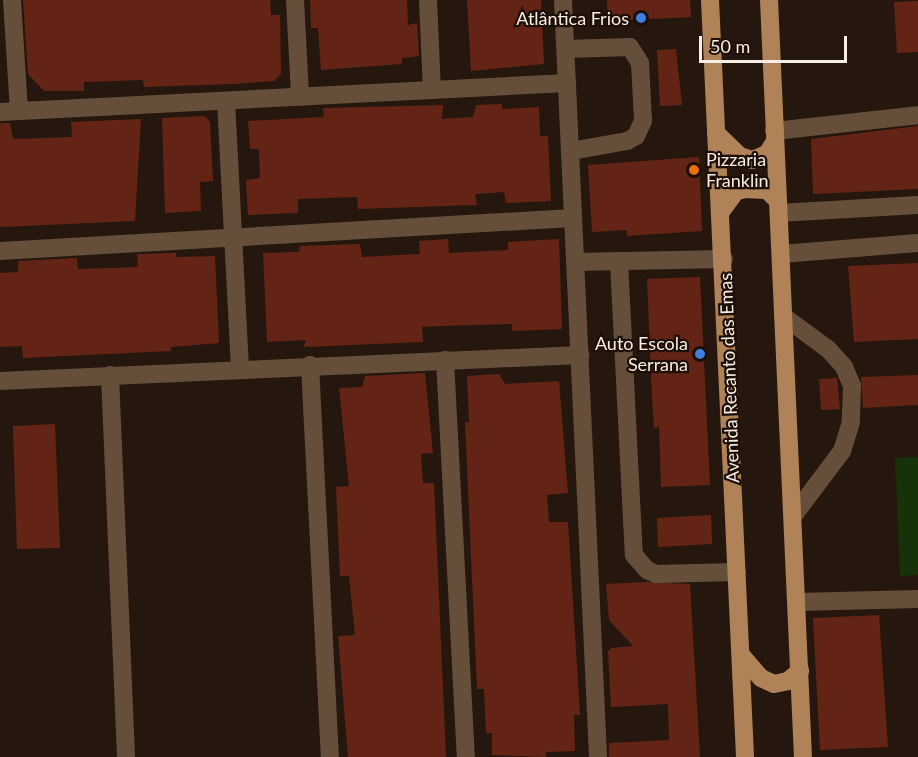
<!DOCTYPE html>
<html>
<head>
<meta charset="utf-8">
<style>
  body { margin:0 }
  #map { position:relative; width:918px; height:757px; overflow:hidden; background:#26170e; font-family:Lato,sans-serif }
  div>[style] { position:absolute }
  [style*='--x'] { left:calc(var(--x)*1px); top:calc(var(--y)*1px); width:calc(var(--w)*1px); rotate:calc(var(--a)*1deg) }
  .green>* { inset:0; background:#173108 }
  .building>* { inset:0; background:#642415 }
  .minor>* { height:18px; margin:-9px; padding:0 9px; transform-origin:9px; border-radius:9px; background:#654f3b }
  .major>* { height:18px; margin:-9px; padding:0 9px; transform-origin:9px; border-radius:9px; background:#b08257 }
  .dots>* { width:16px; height:16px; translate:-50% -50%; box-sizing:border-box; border:3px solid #1d0e06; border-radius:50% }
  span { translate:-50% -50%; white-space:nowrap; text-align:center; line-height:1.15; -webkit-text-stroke:4.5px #1d0e06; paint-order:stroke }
  .poi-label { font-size:18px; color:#f8ede7 }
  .right { translate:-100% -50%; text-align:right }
  .left { translate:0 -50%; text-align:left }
  .street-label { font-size:18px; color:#f8ede7 }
  .scale { position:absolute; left:699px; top:36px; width:148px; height:27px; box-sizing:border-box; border:3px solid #f8ede7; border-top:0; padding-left:8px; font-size:18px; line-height:21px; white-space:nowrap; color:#f8ede7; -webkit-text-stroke:4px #1d0e06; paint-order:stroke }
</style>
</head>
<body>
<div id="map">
  <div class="green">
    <i style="clip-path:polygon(918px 457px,918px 575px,900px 576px,895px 458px)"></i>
  </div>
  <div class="building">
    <i style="clip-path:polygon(23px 0,270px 0,271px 15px,280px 15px,281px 74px,274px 81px,233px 84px,144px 87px,143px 80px,84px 82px,84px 91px,44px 91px,28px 74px)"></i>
    <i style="clip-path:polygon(310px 0,407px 0,408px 25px,417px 23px,419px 56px,402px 58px,402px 64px,321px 70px,318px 28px,311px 28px)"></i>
    <i style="clip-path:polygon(467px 0,541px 0,544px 64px,471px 71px)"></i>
    <i style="clip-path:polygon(607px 0,690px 0,691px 17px,608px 21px)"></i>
    <i style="clip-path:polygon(918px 1px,918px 52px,897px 53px,894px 2px)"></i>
    <i style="clip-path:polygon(676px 49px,682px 105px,660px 106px,657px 50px)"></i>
    <i style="clip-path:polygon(502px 104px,502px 109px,539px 107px,540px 136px,548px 136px,551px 201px,506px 203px,504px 192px,475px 194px,477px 205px,358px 209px,357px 197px,298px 199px,298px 213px,248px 215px,246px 180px,260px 178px,259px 149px,250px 149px,248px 121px,324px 117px,323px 108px,443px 105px,442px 119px,473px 117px,476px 105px)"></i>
    <i style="clip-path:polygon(205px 116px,210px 122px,213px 181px,200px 182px,201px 211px,165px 213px,162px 118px)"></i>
    <i style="clip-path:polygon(141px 119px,135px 221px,0 227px,0 123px,10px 123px,13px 139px,72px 137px,71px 122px)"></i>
    <i style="clip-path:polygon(918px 126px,918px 189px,813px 194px,811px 139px)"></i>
    <i style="clip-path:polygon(699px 157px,702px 231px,627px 236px,627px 230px,592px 232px,588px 165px)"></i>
    <i style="clip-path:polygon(448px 239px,449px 253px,508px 250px,508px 242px,559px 239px,562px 329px,512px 331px,512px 324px,442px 326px,422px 327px,423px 342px,304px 347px,306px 340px,267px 342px,263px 253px,299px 252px,300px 246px,360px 244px,362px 257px,420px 254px,419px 241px)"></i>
    <i style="clip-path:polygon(176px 253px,176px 257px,215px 256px,219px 343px,171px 347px,171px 351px,23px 358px,22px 346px,0 347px,0 273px,18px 272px,18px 261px,77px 258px,78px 269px,138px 267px,137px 254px)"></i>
    <i style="clip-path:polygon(918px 263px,918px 339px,854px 342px,848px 266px)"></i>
    <i style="clip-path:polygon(700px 277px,710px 485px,661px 487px,659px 427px,654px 428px,652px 398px,647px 279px)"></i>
    <i style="clip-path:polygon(425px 373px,433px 453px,421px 454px,423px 483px,434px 483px,446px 757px,348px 757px,338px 636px,355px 635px,349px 576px,340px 576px,336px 487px,349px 486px,339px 388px,362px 387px,365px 376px)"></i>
    <i style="clip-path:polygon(499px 374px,505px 384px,559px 381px,568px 493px,547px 495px,549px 522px,568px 522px,580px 715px,574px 715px,575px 751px,546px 752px,546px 757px,492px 755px,492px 733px,486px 733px,484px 689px,477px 689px,465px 422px,469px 422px,467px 376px)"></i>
    <i style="clip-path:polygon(918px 375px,918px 405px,863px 408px,861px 377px)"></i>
    <i style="clip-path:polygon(837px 378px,840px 409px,821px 410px,819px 379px)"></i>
    <i style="clip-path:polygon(55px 424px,60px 548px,17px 549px,13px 426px)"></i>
    <i style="clip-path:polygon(711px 515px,712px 544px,658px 547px,657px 518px)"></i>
    <i style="clip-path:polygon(646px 582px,690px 584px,700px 757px,609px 757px,609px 743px,669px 740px,668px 704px,611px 707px,608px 651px,612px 648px,633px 646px,609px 620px,606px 584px)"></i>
    <i style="clip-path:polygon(879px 615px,888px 747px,820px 750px,813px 618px)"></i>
  </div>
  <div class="minor">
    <i style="--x:12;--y:0;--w:111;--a:86.4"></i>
    <i style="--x:295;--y:0;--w:97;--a:87"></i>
    <i style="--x:428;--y:0;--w:90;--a:87.5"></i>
    <i style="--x:563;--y:0;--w:758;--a:87.35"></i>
    <i style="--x:566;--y:49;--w:64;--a:-1.8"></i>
    <i style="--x:630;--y:47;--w:19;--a:58"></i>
    <i style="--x:640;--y:63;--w:58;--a:87"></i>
    <i style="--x:643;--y:121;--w:17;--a:115"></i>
    <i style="--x:636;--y:136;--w:10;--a:151"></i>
    <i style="--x:627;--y:141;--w:58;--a:170"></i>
    <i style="--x:226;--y:101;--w:267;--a:87"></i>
    <i style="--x:0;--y:112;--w:568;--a:-2.93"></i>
    <i style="--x:774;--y:131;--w:145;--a:-6.3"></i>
    <i style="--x:779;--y:213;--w:139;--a:-3.3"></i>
    <i style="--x:0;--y:251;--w:574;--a:-3.3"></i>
    <i style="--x:781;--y:254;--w:137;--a:-4.6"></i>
    <i style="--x:576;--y:262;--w:148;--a:-1.2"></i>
    <i style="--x:619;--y:262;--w:293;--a:87.1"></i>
    <i style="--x:634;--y:555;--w:20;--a:49"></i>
    <i style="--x:647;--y:570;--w:10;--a:24"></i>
    <i style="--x:656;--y:574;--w:81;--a:-1.4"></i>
    <i style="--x:783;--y:316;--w:56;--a:36.3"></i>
    <i style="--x:828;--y:349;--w:24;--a:48"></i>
    <i style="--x:844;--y:367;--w:21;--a:67"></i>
    <i style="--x:852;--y:386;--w:36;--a:92"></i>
    <i style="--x:851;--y:422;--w:30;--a:107"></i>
    <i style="--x:842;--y:451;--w:80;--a:126.9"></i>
    <i style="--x:445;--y:360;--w:398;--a:87"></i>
    <i style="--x:310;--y:365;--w:393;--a:87.1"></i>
    <i style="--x:110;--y:375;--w:382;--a:87.6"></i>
    <i style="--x:0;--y:381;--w:581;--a:-2.57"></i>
    <i style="--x:797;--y:602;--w:121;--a:-1.4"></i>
  </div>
  <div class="major">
    <i style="--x:710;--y:0;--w:758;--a:87.35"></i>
    <i style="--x:769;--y:0;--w:758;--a:87.43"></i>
    <i style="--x:716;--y:133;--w:33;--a:44"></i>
    <i style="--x:740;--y:156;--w:13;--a:18"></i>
    <i style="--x:752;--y:160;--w:16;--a:-22"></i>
    <i style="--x:767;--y:154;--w:15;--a:-58"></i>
    <i style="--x:720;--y:213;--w:27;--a:-54"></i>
    <i style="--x:736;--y:191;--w:10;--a:-11"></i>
    <i style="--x:746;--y:189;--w:21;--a:3"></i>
    <i style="--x:767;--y:190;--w:14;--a:45"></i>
    <i style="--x:741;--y:655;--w:30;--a:49"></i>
    <i style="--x:761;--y:678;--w:14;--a:25"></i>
    <i style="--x:774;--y:684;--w:14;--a:-12"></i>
    <i style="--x:788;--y:681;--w:16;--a:-40"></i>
  </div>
  <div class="dots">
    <i style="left:641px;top:18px;background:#3f7fe0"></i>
    <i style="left:694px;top:170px;background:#e8710a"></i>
    <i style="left:700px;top:354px;background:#3f7fe0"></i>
  </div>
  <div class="poi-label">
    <span class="right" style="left:629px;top:18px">Atlântica Frios</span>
    <span class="left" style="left:706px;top:170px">Pizzaria<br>Franklin</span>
    <span class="right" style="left:688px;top:354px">Auto Escola<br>Serrana</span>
  </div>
  <div class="street-label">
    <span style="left:729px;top:378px;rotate:-92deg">Avenida Recanto das Emas</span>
  </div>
  <div class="scale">50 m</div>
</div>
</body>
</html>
